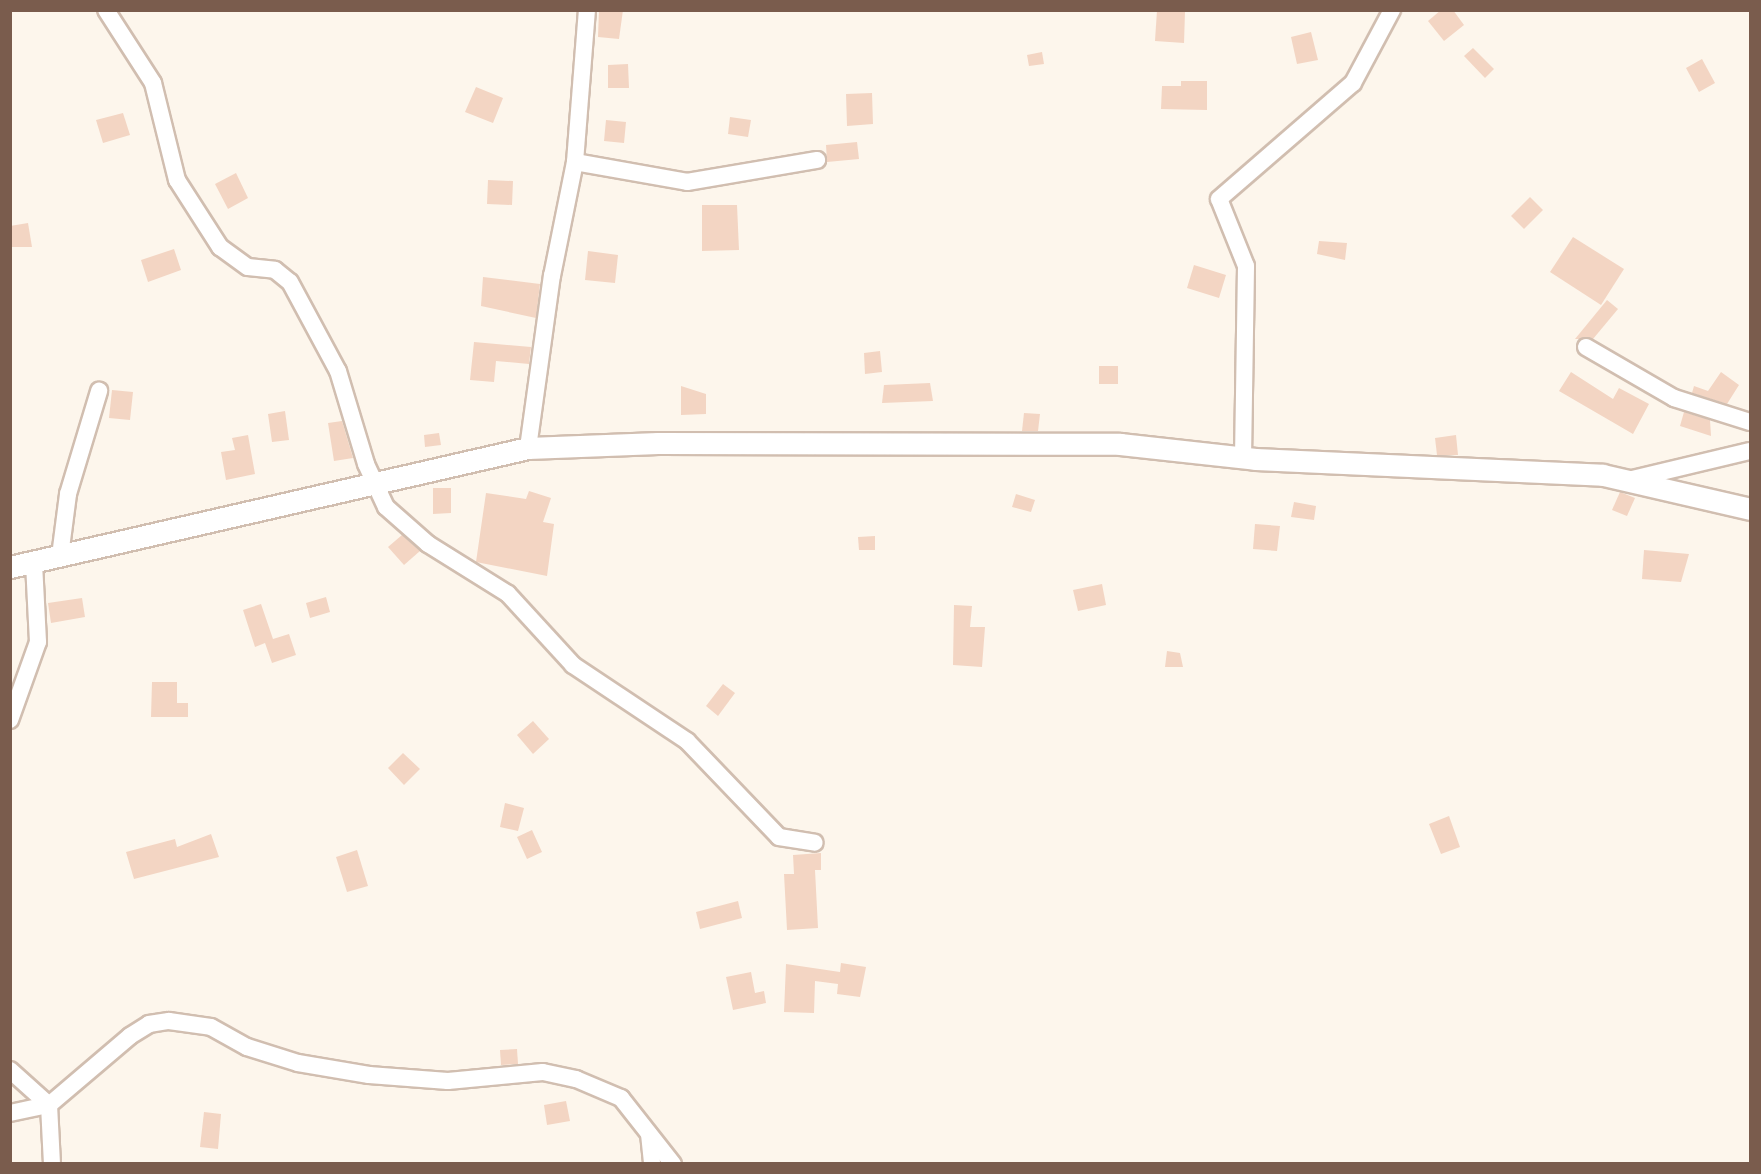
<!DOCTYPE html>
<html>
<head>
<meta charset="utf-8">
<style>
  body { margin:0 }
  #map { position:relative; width:1761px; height:1174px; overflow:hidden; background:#fdf6ec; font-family:Poppins,sans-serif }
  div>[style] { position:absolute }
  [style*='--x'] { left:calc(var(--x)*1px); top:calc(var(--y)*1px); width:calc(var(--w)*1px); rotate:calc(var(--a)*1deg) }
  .building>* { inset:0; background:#f3d5c3 }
  .roads { filter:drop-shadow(2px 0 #d1beb0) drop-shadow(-2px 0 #d1beb0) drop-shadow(0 2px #d1beb0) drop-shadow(0 -2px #d1beb0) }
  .minor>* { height:16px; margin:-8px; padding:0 8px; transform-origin:8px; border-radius:8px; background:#fff }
  .tertiary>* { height:21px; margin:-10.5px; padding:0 10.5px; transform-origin:10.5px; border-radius:10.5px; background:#fff }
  span { translate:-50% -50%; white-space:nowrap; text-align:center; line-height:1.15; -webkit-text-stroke:4.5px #fffaf3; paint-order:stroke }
  .frame { position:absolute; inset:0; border:12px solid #7a5c4d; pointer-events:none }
</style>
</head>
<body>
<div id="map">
  <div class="building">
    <i style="clip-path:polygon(599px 10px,623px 10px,619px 39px,598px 37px)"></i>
    <i style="clip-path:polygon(1157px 10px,1185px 11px,1184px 43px,1155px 41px)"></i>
    <i style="clip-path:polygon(1441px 10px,1453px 10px,1464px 25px,1444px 41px,1428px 21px)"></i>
    <i style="clip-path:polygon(1311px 32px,1318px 60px,1297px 64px,1291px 37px)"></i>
    <i style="clip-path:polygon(1473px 48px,1494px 69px,1485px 78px,1464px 56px)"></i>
    <i style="clip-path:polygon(1042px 52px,1044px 64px,1029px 66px,1027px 55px)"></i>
    <i style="clip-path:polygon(1702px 59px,1715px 83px,1699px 92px,1686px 68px)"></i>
    <i style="clip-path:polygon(628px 64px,629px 88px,608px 88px,608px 65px)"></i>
    <i style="clip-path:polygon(1181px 81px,1207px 81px,1207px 110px,1161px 109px,1162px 86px,1181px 86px)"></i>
    <i style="clip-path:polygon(476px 87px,503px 98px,493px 123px,465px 112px)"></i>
    <i style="clip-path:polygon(872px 93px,873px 124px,847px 126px,846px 94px)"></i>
    <i style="clip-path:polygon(123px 113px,130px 135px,103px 143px,96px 120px)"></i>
    <i style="clip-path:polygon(730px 117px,751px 120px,748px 137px,728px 134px)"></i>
    <i style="clip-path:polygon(606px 120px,626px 122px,624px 143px,604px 141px)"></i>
    <i style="clip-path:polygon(857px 142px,859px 159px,827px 162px,826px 145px)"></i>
    <i style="clip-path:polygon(236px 173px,248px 198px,228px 209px,215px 184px)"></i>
    <i style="clip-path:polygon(488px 180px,513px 181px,512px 205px,487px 204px)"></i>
    <i style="clip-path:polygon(1530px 197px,1543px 210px,1524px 229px,1511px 216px)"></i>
    <i style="clip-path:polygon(702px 205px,737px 205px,739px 250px,702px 251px)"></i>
    <i style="clip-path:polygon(28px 223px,32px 247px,10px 247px,10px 226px)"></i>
    <i style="clip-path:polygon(1573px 237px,1624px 269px,1601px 305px,1550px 272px)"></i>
    <i style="clip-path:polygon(1319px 241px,1347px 243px,1345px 260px,1317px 254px)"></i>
    <i style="clip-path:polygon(174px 249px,181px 270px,148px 282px,141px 260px)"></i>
    <i style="clip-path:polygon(588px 251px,618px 255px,615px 283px,585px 280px)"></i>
    <i style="clip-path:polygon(1194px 265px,1226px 275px,1219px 298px,1187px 288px)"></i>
    <i style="clip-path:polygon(483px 277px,540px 284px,536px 318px,481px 306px)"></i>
    <i style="clip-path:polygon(1607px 300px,1618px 309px,1593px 339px,1575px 339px)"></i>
    <i style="clip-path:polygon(474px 342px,531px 347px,529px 364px,496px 361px,494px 382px,470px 380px)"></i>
    <i style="clip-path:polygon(880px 351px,882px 372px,865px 374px,864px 353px)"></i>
    <i style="clip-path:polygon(1099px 366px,1118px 366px,1118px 384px,1099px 384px)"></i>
    <i style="clip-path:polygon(1571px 372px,1613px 399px,1619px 388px,1649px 404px,1633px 434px,1559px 391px)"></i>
    <i style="clip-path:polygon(1721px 372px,1739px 385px,1727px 404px,1692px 393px,1694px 386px,1708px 391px)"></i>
    <i style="clip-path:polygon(930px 383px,933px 401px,882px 403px,884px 385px)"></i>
    <i style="clip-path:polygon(681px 386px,706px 394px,706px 414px,681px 415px)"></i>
    <i style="clip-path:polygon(112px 390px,133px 392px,130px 420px,109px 418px)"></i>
    <i style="clip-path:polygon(285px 411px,289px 440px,272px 442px,268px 414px)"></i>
    <i style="clip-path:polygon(1684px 412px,1710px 420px,1711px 436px,1680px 426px)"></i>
    <i style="clip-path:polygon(1024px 413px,1040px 414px,1038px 431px,1022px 431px)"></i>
    <i style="clip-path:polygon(342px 421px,353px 458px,334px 461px,328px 423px)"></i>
    <i style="clip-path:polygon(439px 433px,441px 445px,425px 447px,424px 435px)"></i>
    <i style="clip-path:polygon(248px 435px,255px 474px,226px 480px,221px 452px,235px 450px,232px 438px)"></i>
    <i style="clip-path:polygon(1456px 435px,1458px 455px,1437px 455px,1435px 438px)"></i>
    <i style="clip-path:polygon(433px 488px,451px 488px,451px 513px,433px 514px)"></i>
    <i style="clip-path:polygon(529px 491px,551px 498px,543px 522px,554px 524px,547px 576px,476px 562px,486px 493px,526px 499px)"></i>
    <i style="clip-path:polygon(1620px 492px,1635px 498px,1627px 516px,1612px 510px)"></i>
    <i style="clip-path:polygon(1016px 494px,1035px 500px,1031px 512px,1012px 507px)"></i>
    <i style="clip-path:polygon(1294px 502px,1316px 506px,1314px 520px,1291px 517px)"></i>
    <i style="clip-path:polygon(1255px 524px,1280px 526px,1277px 551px,1253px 549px)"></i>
    <i style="clip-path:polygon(402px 535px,420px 551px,404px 565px,388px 547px)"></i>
    <i style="clip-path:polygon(875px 536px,875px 550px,859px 550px,858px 537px)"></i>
    <i style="clip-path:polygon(1644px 550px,1689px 554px,1681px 582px,1642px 579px)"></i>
    <i style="clip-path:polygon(1102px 584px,1106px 605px,1078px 611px,1073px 590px)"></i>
    <i style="clip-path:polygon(326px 597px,330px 612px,310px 618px,306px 603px)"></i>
    <i style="clip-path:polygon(82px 598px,85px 617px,51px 623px,48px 603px)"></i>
    <i style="clip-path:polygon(261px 604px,273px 639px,289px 634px,296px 655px,272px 663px,265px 643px,255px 647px,243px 610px)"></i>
    <i style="clip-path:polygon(954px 605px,972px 606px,970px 627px,985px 627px,982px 667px,953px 665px)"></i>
    <i style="clip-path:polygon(1167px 651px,1180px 653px,1183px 667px,1165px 667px)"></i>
    <i style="clip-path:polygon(152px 682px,177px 682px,177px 703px,188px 703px,188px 717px,151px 717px)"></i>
    <i style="clip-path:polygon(723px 684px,735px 693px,718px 716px,706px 706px)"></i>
    <i style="clip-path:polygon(533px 721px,549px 739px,533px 754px,517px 735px)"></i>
    <i style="clip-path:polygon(403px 753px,420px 769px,404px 785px,388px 768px)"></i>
    <i style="clip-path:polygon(505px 803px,524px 808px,518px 831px,500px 827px)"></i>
    <i style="clip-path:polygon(1449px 816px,1460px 847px,1441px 854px,1429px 824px)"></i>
    <i style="clip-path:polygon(532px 830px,542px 852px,527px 859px,517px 837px)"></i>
    <i style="clip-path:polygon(211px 834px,219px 857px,134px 879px,126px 852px,175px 839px,177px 847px)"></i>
    <i style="clip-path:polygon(357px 850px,368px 886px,347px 892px,336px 857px)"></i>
    <i style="clip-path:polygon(821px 853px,821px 870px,815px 870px,818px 928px,787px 930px,784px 874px,794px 874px,793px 855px)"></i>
    <i style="clip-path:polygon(738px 901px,742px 918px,700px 929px,696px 912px)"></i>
    <i style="clip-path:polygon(841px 963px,866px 967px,860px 997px,837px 994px,838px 984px,815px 981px,814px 1013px,784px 1012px,786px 964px,840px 972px)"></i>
    <i style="clip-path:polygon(751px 972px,755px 993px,764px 991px,766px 1003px,733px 1010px,726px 977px)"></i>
    <i style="clip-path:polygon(517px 1049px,518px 1064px,501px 1065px,500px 1050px)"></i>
    <i style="clip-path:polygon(566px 1101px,570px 1121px,547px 1125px,544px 1105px)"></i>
    <i style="clip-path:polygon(204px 1112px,221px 1114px,218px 1149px,200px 1147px)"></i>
  </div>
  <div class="roads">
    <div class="minor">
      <i style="--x:106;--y:10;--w:87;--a:57.2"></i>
      <i style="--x:153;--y:83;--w:100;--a:76.1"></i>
      <i style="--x:177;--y:180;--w:80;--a:57.3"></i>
      <i style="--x:220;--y:247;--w:34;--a:36"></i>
      <i style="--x:248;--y:267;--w:27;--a:6"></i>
      <i style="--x:275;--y:270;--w:19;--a:39"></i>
      <i style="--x:290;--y:282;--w:101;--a:61.7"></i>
      <i style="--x:338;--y:371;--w:97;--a:73.2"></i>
      <i style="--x:366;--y:464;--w:47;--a:65.1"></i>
      <i style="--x:386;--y:507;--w:56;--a:41.4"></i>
      <i style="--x:428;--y:544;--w:94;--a:32"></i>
      <i style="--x:508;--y:594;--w:96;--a:47.5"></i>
      <i style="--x:573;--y:665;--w:137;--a:33.7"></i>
      <i style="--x:687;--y:741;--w:133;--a:46.2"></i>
      <i style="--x:779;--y:837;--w:36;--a:9"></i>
      <i style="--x:575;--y:162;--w:114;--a:10.1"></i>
      <i style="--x:687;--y:182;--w:132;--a:-9.6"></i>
      <i style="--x:1586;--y:347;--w:102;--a:30.1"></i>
      <i style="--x:1674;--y:398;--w:80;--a:17.5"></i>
      <i style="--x:528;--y:448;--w:174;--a:-82.1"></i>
      <i style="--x:552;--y:276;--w:116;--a:-78.6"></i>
      <i style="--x:575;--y:162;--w:152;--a:-85.5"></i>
      <i style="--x:1243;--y:458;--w:192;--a:-89.1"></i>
      <i style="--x:1246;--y:266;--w:72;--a:-111.9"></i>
      <i style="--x:1219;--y:199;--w:177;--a:-40.9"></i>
      <i style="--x:1353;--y:83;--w:83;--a:-61.9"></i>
      <i style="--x:1628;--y:480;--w:125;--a:-13.4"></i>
      <i style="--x:60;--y:556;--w:63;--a:-82.6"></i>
      <i style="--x:68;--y:494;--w:108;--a:-73.2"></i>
      <i style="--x:10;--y:720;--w:83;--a:-70.3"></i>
      <i style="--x:38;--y:642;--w:80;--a:-92.9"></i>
      <i style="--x:10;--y:1070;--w:52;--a:41.9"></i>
      <i style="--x:49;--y:1105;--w:59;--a:87.1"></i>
      <i style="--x:10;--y:1113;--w:40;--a:-12"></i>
      <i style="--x:49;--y:1105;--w:106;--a:-40.4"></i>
      <i style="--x:130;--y:1036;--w:22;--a:-32"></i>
      <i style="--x:149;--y:1024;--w:20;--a:-9"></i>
      <i style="--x:169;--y:1021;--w:42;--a:8.1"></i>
      <i style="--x:211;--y:1027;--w:41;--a:29.1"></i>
      <i style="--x:247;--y:1047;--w:53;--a:17.4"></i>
      <i style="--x:298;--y:1063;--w:72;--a:9.6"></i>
      <i style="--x:369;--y:1075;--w:79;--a:4.3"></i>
      <i style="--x:448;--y:1081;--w:95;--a:-5.4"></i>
      <i style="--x:543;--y:1072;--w:34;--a:12"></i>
      <i style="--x:576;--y:1079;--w:49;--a:22.9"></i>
      <i style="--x:621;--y:1098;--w:84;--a:51.8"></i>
      <i style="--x:649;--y:1134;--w:30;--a:84"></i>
    </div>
    <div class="tertiary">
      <i style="--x:10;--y:567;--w:531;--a:-12.94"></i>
      <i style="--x:528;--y:448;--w:130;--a:-2.2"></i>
      <i style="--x:658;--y:443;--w:462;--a:0.1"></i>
      <i style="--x:1120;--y:444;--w:136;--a:6.3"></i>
      <i style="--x:1255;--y:459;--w:348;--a:2.6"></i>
      <i style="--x:1603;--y:475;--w:151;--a:13"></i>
    </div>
  </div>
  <div class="frame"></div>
</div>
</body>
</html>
